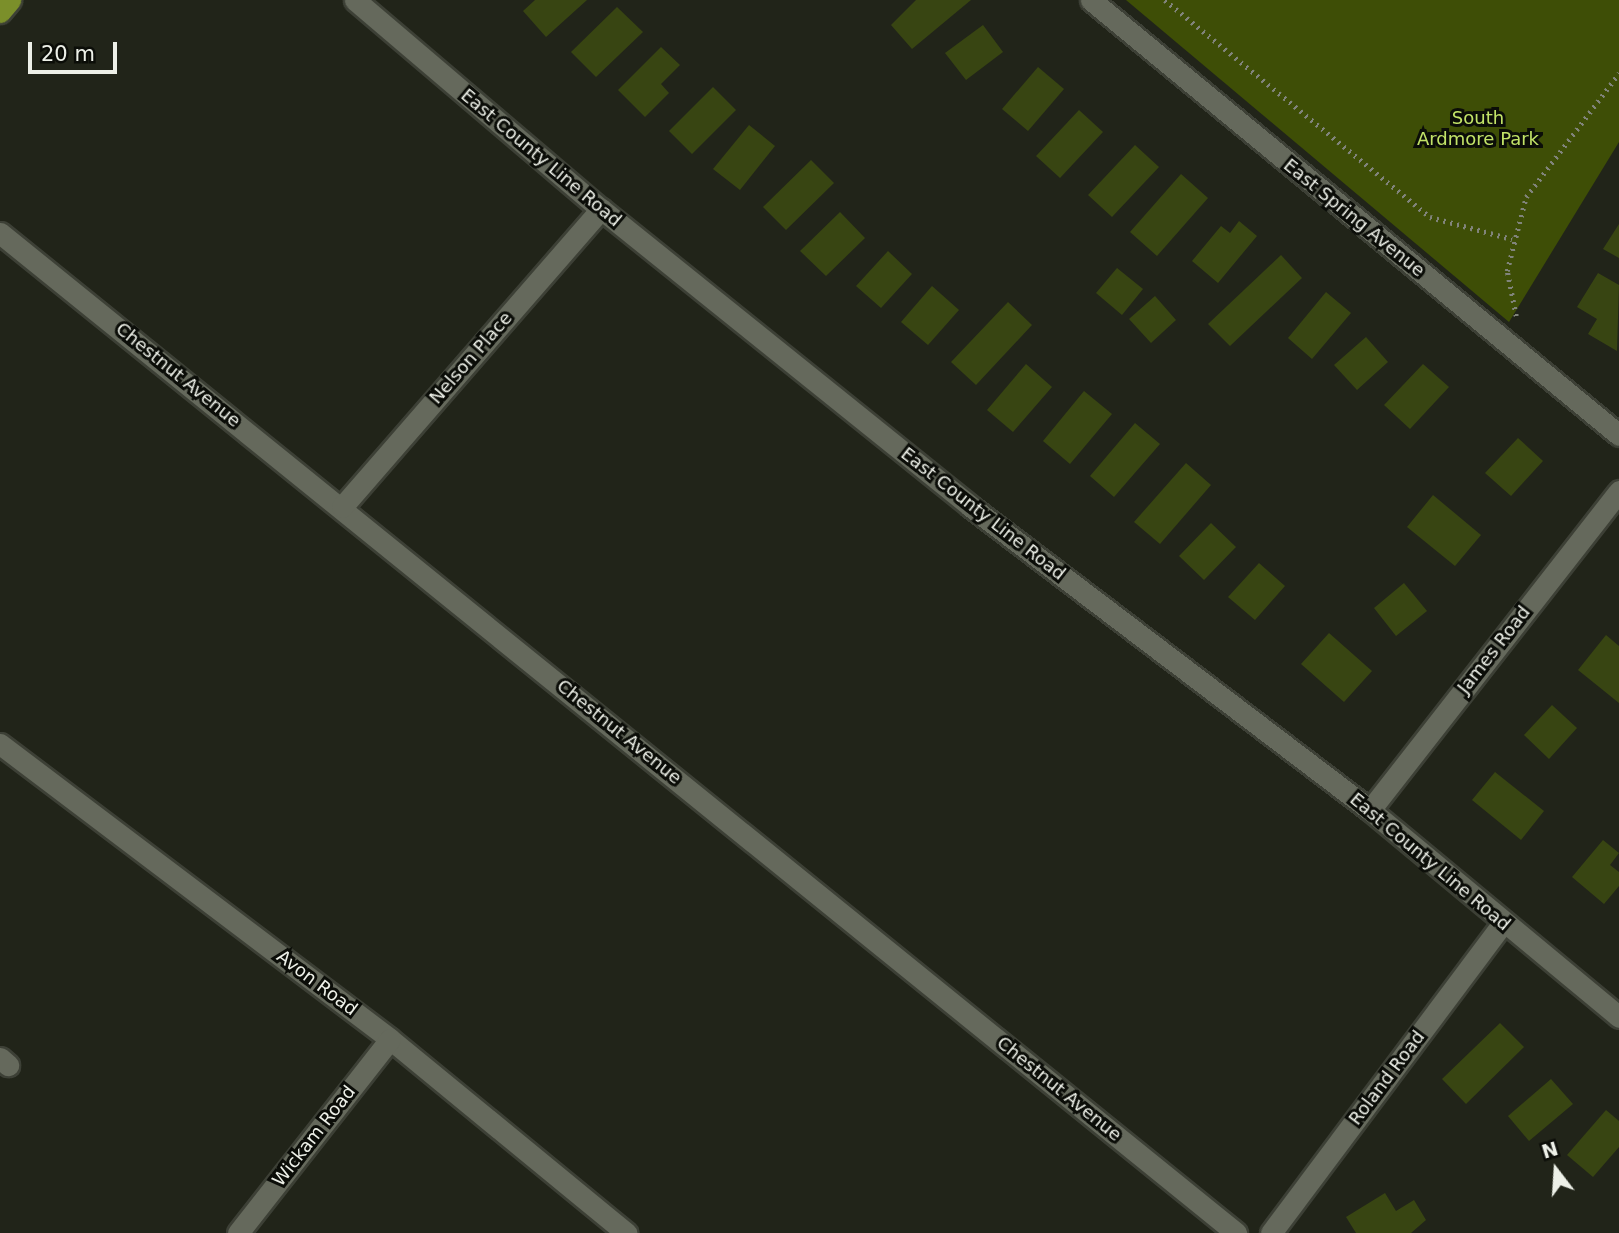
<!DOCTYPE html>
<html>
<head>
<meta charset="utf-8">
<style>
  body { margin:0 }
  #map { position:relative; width:1619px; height:1233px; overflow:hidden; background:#212419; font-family:"DejaVu Sans",sans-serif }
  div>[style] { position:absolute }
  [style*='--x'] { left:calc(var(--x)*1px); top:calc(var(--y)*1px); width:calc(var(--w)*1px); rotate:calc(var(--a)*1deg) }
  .green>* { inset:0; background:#3e4e06 }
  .building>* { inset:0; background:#384512 }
  .path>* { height:4.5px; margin-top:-2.25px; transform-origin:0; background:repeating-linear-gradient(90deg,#81847b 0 2px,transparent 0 7px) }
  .roads { filter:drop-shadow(2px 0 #3d4036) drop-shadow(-2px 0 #3d4036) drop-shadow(0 2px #3d4036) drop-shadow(0 -2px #3d4036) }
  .minor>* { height:21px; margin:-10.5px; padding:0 10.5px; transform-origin:10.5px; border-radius:10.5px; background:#65695c }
  .major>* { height:21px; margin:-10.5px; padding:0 10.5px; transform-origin:10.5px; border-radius:10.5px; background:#7b8f2a }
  span { translate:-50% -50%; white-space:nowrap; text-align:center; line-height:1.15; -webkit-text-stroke:6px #0b0d08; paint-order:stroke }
  .park-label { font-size:18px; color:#c2e368 }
  .street-label { font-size:18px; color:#edf0e8 }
  .north { position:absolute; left:1521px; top:1135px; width:70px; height:70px; -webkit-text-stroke:5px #0b0d08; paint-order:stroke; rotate:343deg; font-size:19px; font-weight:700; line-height:28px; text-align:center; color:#edf0e8 }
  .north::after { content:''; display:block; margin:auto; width:24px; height:32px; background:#edf0e8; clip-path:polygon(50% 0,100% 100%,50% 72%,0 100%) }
  .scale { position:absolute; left:28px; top:42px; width:89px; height:32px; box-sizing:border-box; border:4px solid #edf0e8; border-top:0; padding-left:9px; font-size:21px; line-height:24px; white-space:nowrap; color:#edf0e8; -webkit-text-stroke:5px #0b0d08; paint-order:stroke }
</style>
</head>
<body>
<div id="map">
  <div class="green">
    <i style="clip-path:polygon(1126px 0,1619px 0,1619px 142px,1509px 322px)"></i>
  </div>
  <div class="building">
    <i style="clip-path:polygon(535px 0,587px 0,546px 37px,523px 11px)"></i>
    <i style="clip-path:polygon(916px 0,971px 0,912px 49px,891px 25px)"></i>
    <i style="clip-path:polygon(617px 7px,643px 32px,596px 77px,571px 52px)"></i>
    <i style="clip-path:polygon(983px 25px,1003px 52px,966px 80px,945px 53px)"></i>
    <i style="clip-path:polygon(661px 47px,680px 65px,661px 84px,669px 93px,645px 117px,618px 90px)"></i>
    <i style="clip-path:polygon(1038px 67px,1064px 89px,1028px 131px,1002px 109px)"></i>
    <i style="clip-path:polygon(713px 87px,736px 110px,692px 154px,669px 131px)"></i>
    <i style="clip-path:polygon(1079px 110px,1103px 132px,1060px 178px,1036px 156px)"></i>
    <i style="clip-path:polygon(749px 125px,775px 146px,740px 190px,713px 169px)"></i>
    <i style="clip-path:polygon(1135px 145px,1159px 167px,1112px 217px,1088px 195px)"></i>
    <i style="clip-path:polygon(811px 160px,834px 183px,786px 230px,763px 207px)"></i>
    <i style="clip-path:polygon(1181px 174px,1208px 198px,1157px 256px,1130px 232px)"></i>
    <i style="clip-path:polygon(840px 212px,865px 238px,826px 276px,800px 251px)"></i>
    <i style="clip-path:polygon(1239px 221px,1257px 236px,1218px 283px,1192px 261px,1221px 226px,1230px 233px)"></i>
    <i style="clip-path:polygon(1619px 224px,1619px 258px,1603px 249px)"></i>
    <i style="clip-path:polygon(888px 251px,912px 274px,881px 308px,856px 286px)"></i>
    <i style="clip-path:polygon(1281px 255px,1302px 278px,1230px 346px,1208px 324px)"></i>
    <i style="clip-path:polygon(1117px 268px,1143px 289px,1122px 315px,1096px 293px)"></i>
    <i style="clip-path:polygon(1598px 273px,1619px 285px,1617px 351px,1588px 334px,1597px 319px,1577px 307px)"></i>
    <i style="clip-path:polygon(932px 286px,959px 310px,928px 345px,901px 322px)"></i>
    <i style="clip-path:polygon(1326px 292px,1351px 313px,1312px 359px,1288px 338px)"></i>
    <i style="clip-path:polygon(1155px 296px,1176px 320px,1151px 343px,1129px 319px)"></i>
    <i style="clip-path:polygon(1008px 302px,1032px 325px,976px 385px,951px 362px)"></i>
    <i style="clip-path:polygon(1366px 337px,1388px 362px,1357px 390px,1334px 365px)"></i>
    <i style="clip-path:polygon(1026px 364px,1052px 387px,1013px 432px,987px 410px)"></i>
    <i style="clip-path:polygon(1423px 364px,1449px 387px,1410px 429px,1384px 405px)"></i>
    <i style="clip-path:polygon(1084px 391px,1112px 414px,1070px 464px,1043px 441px)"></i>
    <i style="clip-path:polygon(1135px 423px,1160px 444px,1114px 497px,1090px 476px)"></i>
    <i style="clip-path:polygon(1518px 438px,1543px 461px,1511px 496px,1485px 473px)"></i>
    <i style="clip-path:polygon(1186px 463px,1211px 485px,1160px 544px,1134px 522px)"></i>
    <i style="clip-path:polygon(1433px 495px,1481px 535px,1455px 566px,1407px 527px)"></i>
    <i style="clip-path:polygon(1211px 523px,1236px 547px,1204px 580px,1179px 556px)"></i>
    <i style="clip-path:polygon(1259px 563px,1285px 586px,1255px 620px,1228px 597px)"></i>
    <i style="clip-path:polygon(1404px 583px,1427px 611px,1396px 636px,1374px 608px)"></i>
    <i style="clip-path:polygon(1329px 633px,1372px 671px,1344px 702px,1301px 664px)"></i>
    <i style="clip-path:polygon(1606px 635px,1619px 646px,1619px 703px,1578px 670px)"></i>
    <i style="clip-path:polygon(1552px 705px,1577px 728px,1549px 759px,1524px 735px)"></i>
    <i style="clip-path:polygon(1495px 772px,1544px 811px,1521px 840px,1472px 800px)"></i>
    <i style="clip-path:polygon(1603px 840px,1619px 853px,1610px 865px,1619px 872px,1619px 886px,1604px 904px,1572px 877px)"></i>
    <i style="clip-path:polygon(1500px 1023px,1524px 1047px,1466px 1104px,1442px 1079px)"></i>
    <i style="clip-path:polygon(1551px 1079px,1573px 1104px,1529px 1141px,1508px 1116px)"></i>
    <i style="clip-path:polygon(1606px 1110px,1619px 1121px,1619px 1147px,1593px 1177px,1567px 1155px)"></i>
    <i style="clip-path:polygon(1385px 1193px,1396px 1211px,1414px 1200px,1426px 1220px,1411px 1233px,1356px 1233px,1346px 1217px)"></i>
  </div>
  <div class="path">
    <i style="--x:1165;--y:0;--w:343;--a:39.3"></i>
    <i style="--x:1430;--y:217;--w:85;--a:15"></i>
    <i style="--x:1516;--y:316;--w:46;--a:-101.3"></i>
    <i style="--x:1507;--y:271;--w:76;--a:-75.6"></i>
    <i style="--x:1526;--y:197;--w:155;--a:-53.1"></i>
  </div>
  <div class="roads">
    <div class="minor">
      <i style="--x:355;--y:0;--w:323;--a:40.4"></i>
      <i style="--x:601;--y:209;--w:474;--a:38.8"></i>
      <i style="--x:970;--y:506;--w:502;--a:37.23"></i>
      <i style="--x:1370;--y:810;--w:324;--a:39.7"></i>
      <i style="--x:1091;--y:0;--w:684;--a:39.48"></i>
      <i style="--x:0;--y:233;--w:1590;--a:38.97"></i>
      <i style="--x:342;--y:507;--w:395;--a:-49"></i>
      <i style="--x:0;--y:744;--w:489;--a:37.1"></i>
      <i style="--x:390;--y:1039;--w:306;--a:39.4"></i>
      <i style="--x:1370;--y:810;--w:405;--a:-52"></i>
      <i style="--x:0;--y:1058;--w:11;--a:41"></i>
      <i style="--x:238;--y:1233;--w:246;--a:-51.9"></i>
      <i style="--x:1271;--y:1233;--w:387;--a:-53.2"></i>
    </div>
    <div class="major">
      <i style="--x:0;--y:12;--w:16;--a:-50"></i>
    </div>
  </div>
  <div class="park-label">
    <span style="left:1478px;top:129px">South<br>Ardmore Park</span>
  </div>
  <div class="street-label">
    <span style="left:541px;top:158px;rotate:40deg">East County Line Road</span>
    <span style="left:1354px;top:218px;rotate:39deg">East Spring Avenue</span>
    <span style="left:471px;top:358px;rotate:-49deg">Nelson Place</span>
    <span style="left:178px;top:375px;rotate:39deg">Chestnut Avenue</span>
    <span style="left:983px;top:514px;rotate:38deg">East County Line Road</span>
    <span style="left:1494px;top:650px;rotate:-52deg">James Road</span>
    <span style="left:619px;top:732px;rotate:39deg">Chestnut Avenue</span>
    <span style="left:1430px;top:862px;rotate:40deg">East County Line Road</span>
    <span style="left:317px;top:983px;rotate:37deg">Avon Road</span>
    <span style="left:1387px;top:1078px;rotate:-53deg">Roland Road</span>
    <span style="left:1059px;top:1089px;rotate:39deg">Chestnut Avenue</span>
    <span style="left:314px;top:1136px;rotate:-52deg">Wickam Road</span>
  </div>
  <div class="north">N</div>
  <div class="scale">20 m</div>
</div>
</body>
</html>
